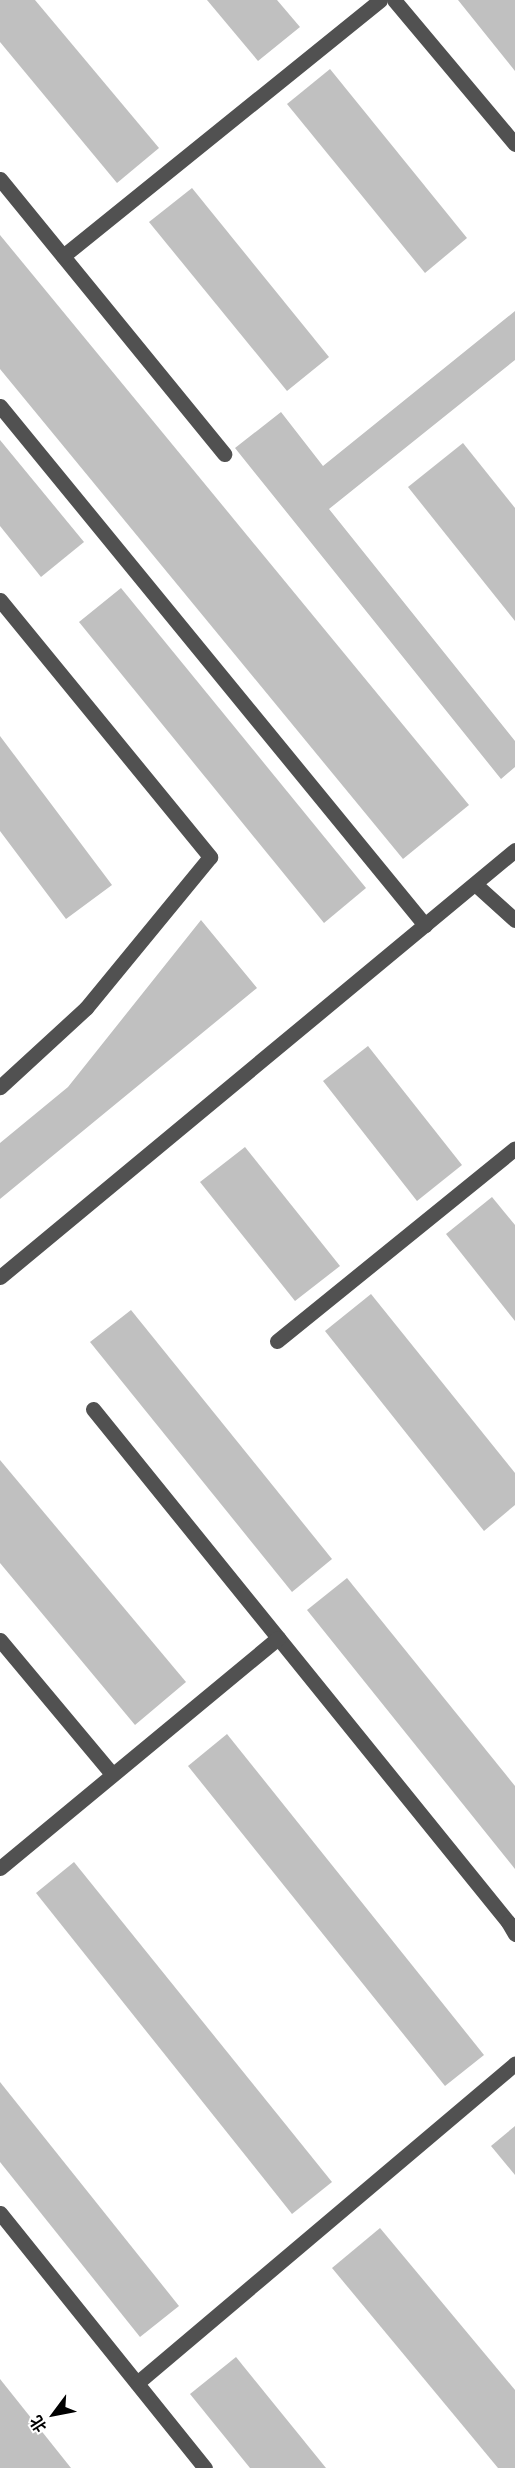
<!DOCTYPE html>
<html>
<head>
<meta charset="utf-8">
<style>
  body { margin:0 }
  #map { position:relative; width:515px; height:2468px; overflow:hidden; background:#fff; font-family:"Fira Sans Condensed","Noto Sans SC",sans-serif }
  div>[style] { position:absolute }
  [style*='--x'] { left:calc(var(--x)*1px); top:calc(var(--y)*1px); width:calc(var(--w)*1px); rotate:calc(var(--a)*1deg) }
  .building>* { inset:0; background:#c0c0c0 }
  .minor>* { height:15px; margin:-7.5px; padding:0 7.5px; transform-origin:7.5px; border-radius:7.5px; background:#515151 }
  span { translate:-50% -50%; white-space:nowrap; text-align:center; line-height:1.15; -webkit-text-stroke:4.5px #fff; paint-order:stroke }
  .north { position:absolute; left:24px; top:2384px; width:60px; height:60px; -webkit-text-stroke:4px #fff; paint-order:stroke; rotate:238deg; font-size:16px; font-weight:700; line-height:24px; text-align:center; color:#000 }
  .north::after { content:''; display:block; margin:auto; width:21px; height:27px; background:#000; clip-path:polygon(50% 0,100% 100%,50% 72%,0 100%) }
</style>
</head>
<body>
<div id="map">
  <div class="building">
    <i style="clip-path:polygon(0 0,35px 0,159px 148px,117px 183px,0 42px)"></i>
    <i style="clip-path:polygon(207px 0,277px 0,300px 27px,258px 61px)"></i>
    <i style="clip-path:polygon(458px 0,515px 0,515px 71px)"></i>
    <i style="clip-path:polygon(330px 69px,467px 238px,425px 273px,287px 104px)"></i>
    <i style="clip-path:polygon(192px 188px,329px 357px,287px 391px,149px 222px)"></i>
    <i style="clip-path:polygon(0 235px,469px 805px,403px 859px,0 369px)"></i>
    <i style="clip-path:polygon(515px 311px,515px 360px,329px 509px,515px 741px,515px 767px,501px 779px,235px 448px,281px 412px,323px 466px)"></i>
    <i style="clip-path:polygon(0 440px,84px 542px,41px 577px,0 526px)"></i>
    <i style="clip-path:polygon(463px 443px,515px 508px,515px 621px,408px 487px)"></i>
    <i style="clip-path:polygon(121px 588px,366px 888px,324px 923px,79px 622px)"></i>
    <i style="clip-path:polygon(0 736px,112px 885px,66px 919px,0 831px)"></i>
    <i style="clip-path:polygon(201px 920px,257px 988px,0 1199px,0 1143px,68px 1087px)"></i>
    <i style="clip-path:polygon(368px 1046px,462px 1165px,417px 1201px,323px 1081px)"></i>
    <i style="clip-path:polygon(245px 1147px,340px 1266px,295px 1301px,200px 1182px)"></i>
    <i style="clip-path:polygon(492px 1197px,515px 1225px,515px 1321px,446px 1234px)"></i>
    <i style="clip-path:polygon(371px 1294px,515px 1473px,515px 1505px,484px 1531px,325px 1331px)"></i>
    <i style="clip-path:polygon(131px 1310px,332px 1559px,292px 1592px,90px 1342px)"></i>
    <i style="clip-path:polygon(0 1460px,186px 1682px,135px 1725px,0 1563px)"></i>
    <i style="clip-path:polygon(347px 1578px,515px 1786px,515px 1869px,307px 1610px)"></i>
    <i style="clip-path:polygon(227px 1734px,484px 2055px,445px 2086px,188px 1766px)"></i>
    <i style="clip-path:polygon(74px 1862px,332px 2182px,292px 2214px,36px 1893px)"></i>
    <i style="clip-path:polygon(0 2082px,179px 2306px,140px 2337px,0 2162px)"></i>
    <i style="clip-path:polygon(515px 2126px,515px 2175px,491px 2146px)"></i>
    <i style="clip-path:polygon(380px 2228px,515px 2390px,515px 2468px,498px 2468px,332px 2268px)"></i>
    <i style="clip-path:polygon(236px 2357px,326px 2468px,250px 2468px,190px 2394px)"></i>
    <i style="clip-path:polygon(0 2379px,71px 2468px,0 2468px)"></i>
  </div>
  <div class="minor">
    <i style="--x:394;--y:0;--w:188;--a:50"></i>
    <i style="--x:0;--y:179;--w:355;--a:50.8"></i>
    <i style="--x:63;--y:256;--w:407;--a:-38.9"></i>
    <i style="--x:0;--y:406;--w:671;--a:50.69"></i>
    <i style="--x:0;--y:600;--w:332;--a:50.7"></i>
    <i style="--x:210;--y:857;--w:195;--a:129.4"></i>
    <i style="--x:86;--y:1008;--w:117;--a:137.4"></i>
    <i style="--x:475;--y:884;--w:54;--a:42"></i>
    <i style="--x:0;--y:1277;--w:669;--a:-39.66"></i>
    <i style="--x:277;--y:1341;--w:306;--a:-39"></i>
    <i style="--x:93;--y:1409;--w:660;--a:51.03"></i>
    <i style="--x:508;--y:1922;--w:14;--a:60"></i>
    <i style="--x:0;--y:1640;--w:175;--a:50.1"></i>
    <i style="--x:0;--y:1868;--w:361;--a:-39.6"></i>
    <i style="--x:0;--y:2213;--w:327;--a:51.2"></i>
    <i style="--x:137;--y:2383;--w:495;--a:-40.2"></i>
  </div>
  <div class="north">北</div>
</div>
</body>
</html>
